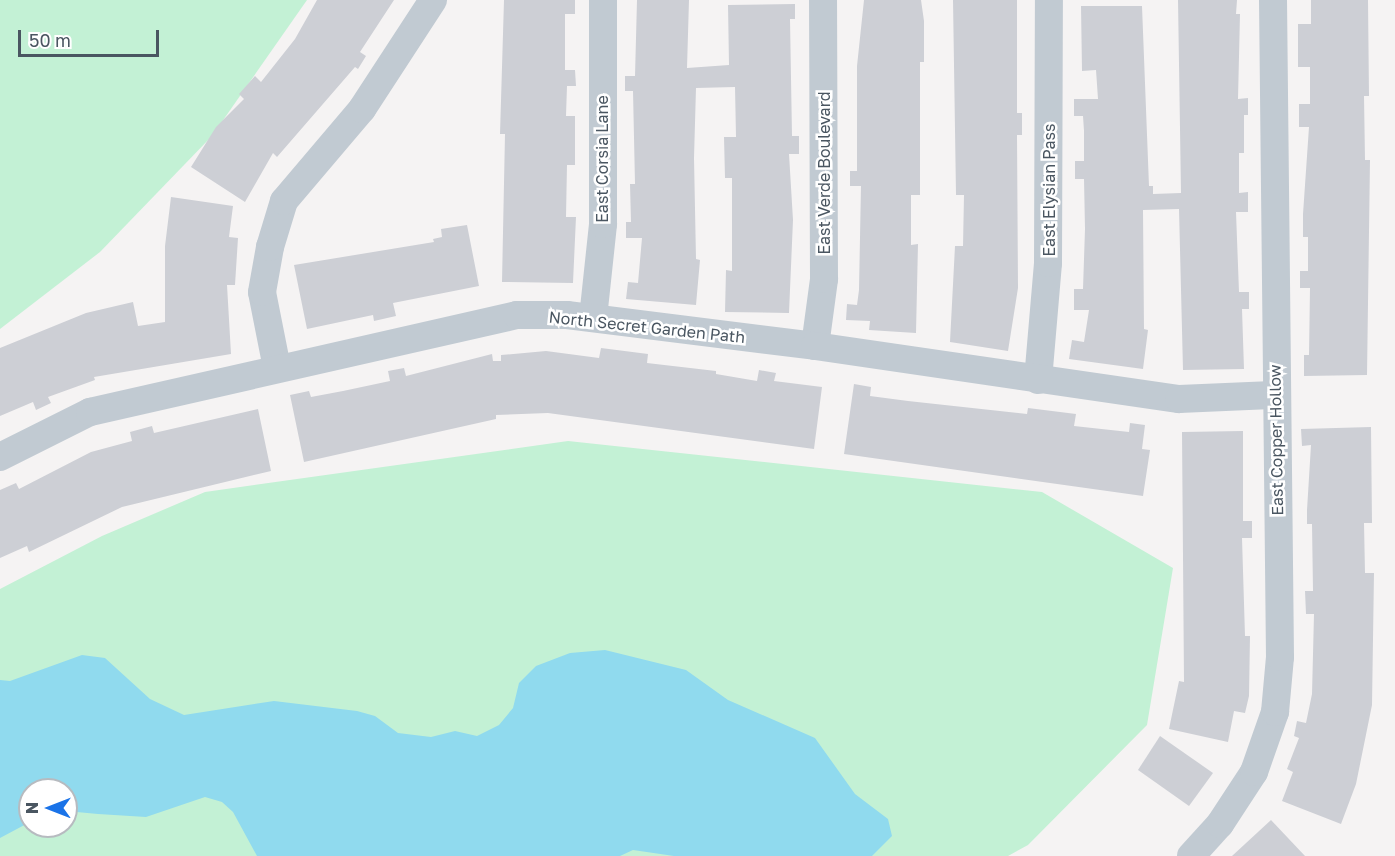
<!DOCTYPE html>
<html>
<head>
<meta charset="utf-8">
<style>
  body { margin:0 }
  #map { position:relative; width:1395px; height:856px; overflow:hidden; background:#f5f3f3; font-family:"Golos Text",sans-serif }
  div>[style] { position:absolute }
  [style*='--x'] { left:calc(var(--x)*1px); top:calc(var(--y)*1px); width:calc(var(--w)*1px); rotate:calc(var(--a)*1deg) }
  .green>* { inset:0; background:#c3f1d5 }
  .water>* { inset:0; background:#90daee }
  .building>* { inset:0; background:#cdcfd5 }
  .minor>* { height:28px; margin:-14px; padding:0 14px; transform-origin:14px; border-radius:14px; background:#c1cad2 }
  span { translate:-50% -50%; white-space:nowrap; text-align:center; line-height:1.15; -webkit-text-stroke:5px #fff; paint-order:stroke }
  .street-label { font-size:16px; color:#4a5661 }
  .north { position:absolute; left:18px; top:778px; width:60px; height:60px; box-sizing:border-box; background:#fff; border:2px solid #b7bbc0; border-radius:50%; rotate:270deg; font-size:16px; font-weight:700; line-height:24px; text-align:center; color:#4a5661 }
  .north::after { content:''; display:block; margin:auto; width:21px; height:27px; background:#1a73e8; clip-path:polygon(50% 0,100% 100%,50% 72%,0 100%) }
  .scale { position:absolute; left:18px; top:30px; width:141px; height:27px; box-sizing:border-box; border:3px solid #4a5661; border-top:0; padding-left:8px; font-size:18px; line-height:21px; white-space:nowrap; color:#4a5661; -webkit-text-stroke:4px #fff; paint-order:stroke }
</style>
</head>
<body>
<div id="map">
  <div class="green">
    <i style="clip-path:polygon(0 0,307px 0,212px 136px,100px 252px,0 329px)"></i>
    <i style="clip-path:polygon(evenodd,568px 441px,1042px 492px,1173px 568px,1147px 725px,1028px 845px,1008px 856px,0 856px,0 589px,102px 536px,205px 492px,568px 441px,30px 790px,66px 790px,66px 826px,30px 826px,30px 790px)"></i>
  </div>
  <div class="water">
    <i style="clip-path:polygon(605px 650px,686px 670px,728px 700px,815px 738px,855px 794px,888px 819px,892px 836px,872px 856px,674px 856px,633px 850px,620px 856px,257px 856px,233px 812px,222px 802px,205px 797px,146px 817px,98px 814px,66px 811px,66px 790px,30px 790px,30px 822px,0 838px,0 680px,10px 681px,82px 655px,105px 658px,150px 699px,184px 715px,274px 701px,357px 711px,375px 716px,398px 733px,431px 737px,455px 731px,477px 736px,499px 725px,513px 708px,519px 683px,536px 666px,570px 653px)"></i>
  </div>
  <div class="building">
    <i style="clip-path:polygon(317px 0,394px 0,360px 52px,366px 56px,358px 69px,355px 67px,277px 157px,273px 153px,245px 202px,191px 167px,216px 127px,244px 99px,239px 94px,255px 76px,261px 82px,295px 39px)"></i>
    <i style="clip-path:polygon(504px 0,575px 0,575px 14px,565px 14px,565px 70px,575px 70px,576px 86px,567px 86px,566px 116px,575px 116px,575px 165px,567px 165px,566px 217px,576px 217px,573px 283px,502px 282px,505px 134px,500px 134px)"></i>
    <i style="clip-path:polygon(637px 0,689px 0,687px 68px,729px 65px,728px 5px,795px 4px,795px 19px,790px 19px,792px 136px,799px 136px,799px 154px,789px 154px,793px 220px,789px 313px,725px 312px,726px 270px,732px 271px,732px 178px,725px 178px,724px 137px,736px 137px,735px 87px,696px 88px,694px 158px,696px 259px,700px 260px,696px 305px,626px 299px,628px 282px,638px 283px,642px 238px,626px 238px,626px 222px,631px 222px,630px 184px,635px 184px,633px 91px,625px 91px,625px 76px,635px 76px)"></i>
    <i style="clip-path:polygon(864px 0,921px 0,924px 21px,924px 62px,920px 62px,920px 195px,911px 195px,911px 245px,918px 244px,916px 333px,869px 330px,870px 321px,846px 320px,847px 304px,857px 305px,859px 290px,861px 186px,850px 186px,850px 171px,857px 171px,857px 66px)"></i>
    <i style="clip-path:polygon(953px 0,1017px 0,1017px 113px,1022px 113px,1022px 135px,1017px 135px,1018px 288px,1008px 351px,950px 342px,955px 246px,963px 246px,964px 195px,956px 195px)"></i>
    <i style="clip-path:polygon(1178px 0,1237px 0,1236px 14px,1240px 14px,1238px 99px,1248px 98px,1248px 115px,1244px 115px,1244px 153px,1239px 153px,1239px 193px,1248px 192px,1248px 212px,1236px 212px,1239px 292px,1249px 292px,1249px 309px,1242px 309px,1244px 369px,1183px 370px,1179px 209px,1143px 210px,1144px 329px,1148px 330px,1143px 369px,1069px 359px,1072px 340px,1084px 342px,1089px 310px,1074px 310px,1074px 289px,1083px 289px,1085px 229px,1084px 179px,1075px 179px,1075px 161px,1084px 161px,1084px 131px,1083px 116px,1074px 116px,1074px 99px,1098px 99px,1096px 70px,1082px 71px,1081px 6px,1142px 6px,1149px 186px,1153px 186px,1153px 194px,1181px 193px)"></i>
    <i style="clip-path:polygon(1311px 0,1368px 0,1369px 96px,1364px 96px,1365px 160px,1370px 160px,1367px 375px,1304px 376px,1304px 355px,1309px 355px,1310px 288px,1300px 288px,1300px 271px,1308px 271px,1308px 237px,1303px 237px,1303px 214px,1309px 127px,1299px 127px,1299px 104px,1310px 104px,1310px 67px,1298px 67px,1298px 24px,1311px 24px)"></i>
    <i style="clip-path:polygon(171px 197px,233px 206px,229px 237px,238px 238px,235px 285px,227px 285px,231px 354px,94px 377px,95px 380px,48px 397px,51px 403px,36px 410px,33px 402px,0 416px,0 348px,86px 313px,133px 302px,138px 326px,165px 322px,165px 246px)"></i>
    <i style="clip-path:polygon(467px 225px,479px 286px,393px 303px,396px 316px,374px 321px,373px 315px,307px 329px,294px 265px,434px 242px,433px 239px,442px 237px,441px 229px)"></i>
    <i style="clip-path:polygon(601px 348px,648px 354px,647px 363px,716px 371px,716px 374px,757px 381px,759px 370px,776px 373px,774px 381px,822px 387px,814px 449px,548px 413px,496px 415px,496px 419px,304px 462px,290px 395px,309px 391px,311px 397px,343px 391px,390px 381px,388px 371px,404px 368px,406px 376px,492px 354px,493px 361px,501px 361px,501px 355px,546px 351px,599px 358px)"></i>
    <i style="clip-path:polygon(854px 384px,871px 387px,870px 396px,908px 401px,1027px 414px,1028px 408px,1076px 414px,1074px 426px,1129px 432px,1130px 423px,1145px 425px,1142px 449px,1150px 450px,1143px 496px,844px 454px)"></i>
    <i style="clip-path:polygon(258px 409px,271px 471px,122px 507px,29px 552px,27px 546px,0 558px,0 490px,16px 483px,19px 489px,91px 452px,132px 441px,130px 432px,152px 426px,154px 433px)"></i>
    <i style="clip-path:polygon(1371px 427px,1372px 523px,1364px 523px,1365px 573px,1374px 573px,1372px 705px,1356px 784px,1341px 824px,1282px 801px,1293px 772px,1287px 769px,1299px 738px,1294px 736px,1297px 721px,1306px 723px,1312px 694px,1314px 614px,1306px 614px,1305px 591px,1313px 591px,1312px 524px,1307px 524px,1307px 510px,1311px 445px,1302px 446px,1301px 429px)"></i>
    <i style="clip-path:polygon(1243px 431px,1243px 521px,1252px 521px,1252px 538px,1242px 538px,1245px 636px,1250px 636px,1249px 696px,1245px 713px,1234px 711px,1228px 742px,1169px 729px,1179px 681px,1184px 682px,1182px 432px)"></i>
    <i style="clip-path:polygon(1160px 736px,1213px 773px,1189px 806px,1138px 770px)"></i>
    <i style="clip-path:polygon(1271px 820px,1305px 856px,1232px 856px)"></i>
  </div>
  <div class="minor">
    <i style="--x:593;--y:318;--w:95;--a:-83.9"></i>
    <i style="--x:603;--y:224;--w:224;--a:-90"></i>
    <i style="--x:815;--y:346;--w:68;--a:-82.3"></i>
    <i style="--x:824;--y:279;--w:279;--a:-90.2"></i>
    <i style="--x:277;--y:368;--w:77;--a:-101.2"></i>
    <i style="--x:262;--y:292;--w:46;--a:-79.9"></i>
    <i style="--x:270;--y:247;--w:48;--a:-73.1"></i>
    <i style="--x:284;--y:201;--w:121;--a:-49.7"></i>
    <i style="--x:362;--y:109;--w:130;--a:-56.9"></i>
    <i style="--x:1038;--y:380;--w:117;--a:-85.1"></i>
    <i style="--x:1048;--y:263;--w:263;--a:-89.8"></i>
    <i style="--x:0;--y:457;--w:101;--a:-26.6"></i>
    <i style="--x:90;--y:412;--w:438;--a:-12.8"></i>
    <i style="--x:517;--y:315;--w:50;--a:0"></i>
    <i style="--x:567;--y:315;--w:250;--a:7.1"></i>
    <i style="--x:815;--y:346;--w:368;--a:8.3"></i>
    <i style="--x:1179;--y:399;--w:96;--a:-2.4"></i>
    <i style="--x:1191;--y:856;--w:43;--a:-47.8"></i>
    <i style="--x:1220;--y:824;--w:62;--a:-56.8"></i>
    <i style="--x:1254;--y:772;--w:64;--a:-70.7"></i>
    <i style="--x:1275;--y:712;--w:55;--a:-84.8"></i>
    <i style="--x:1280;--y:657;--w:657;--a:-90.61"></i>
  </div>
  <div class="street-label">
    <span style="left:602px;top:159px;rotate:-90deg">East Corsia Lane</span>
    <span style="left:824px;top:173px;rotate:-90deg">East Verde Boulevard</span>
    <span style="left:1049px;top:190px;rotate:-90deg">East Elysian Pass</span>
    <span style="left:647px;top:327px;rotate:6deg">North Secret Garden Path</span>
    <span style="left:1276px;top:440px;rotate:-91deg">East Copper Hollow</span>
  </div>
  <div class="north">N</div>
  <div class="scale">50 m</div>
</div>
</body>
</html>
